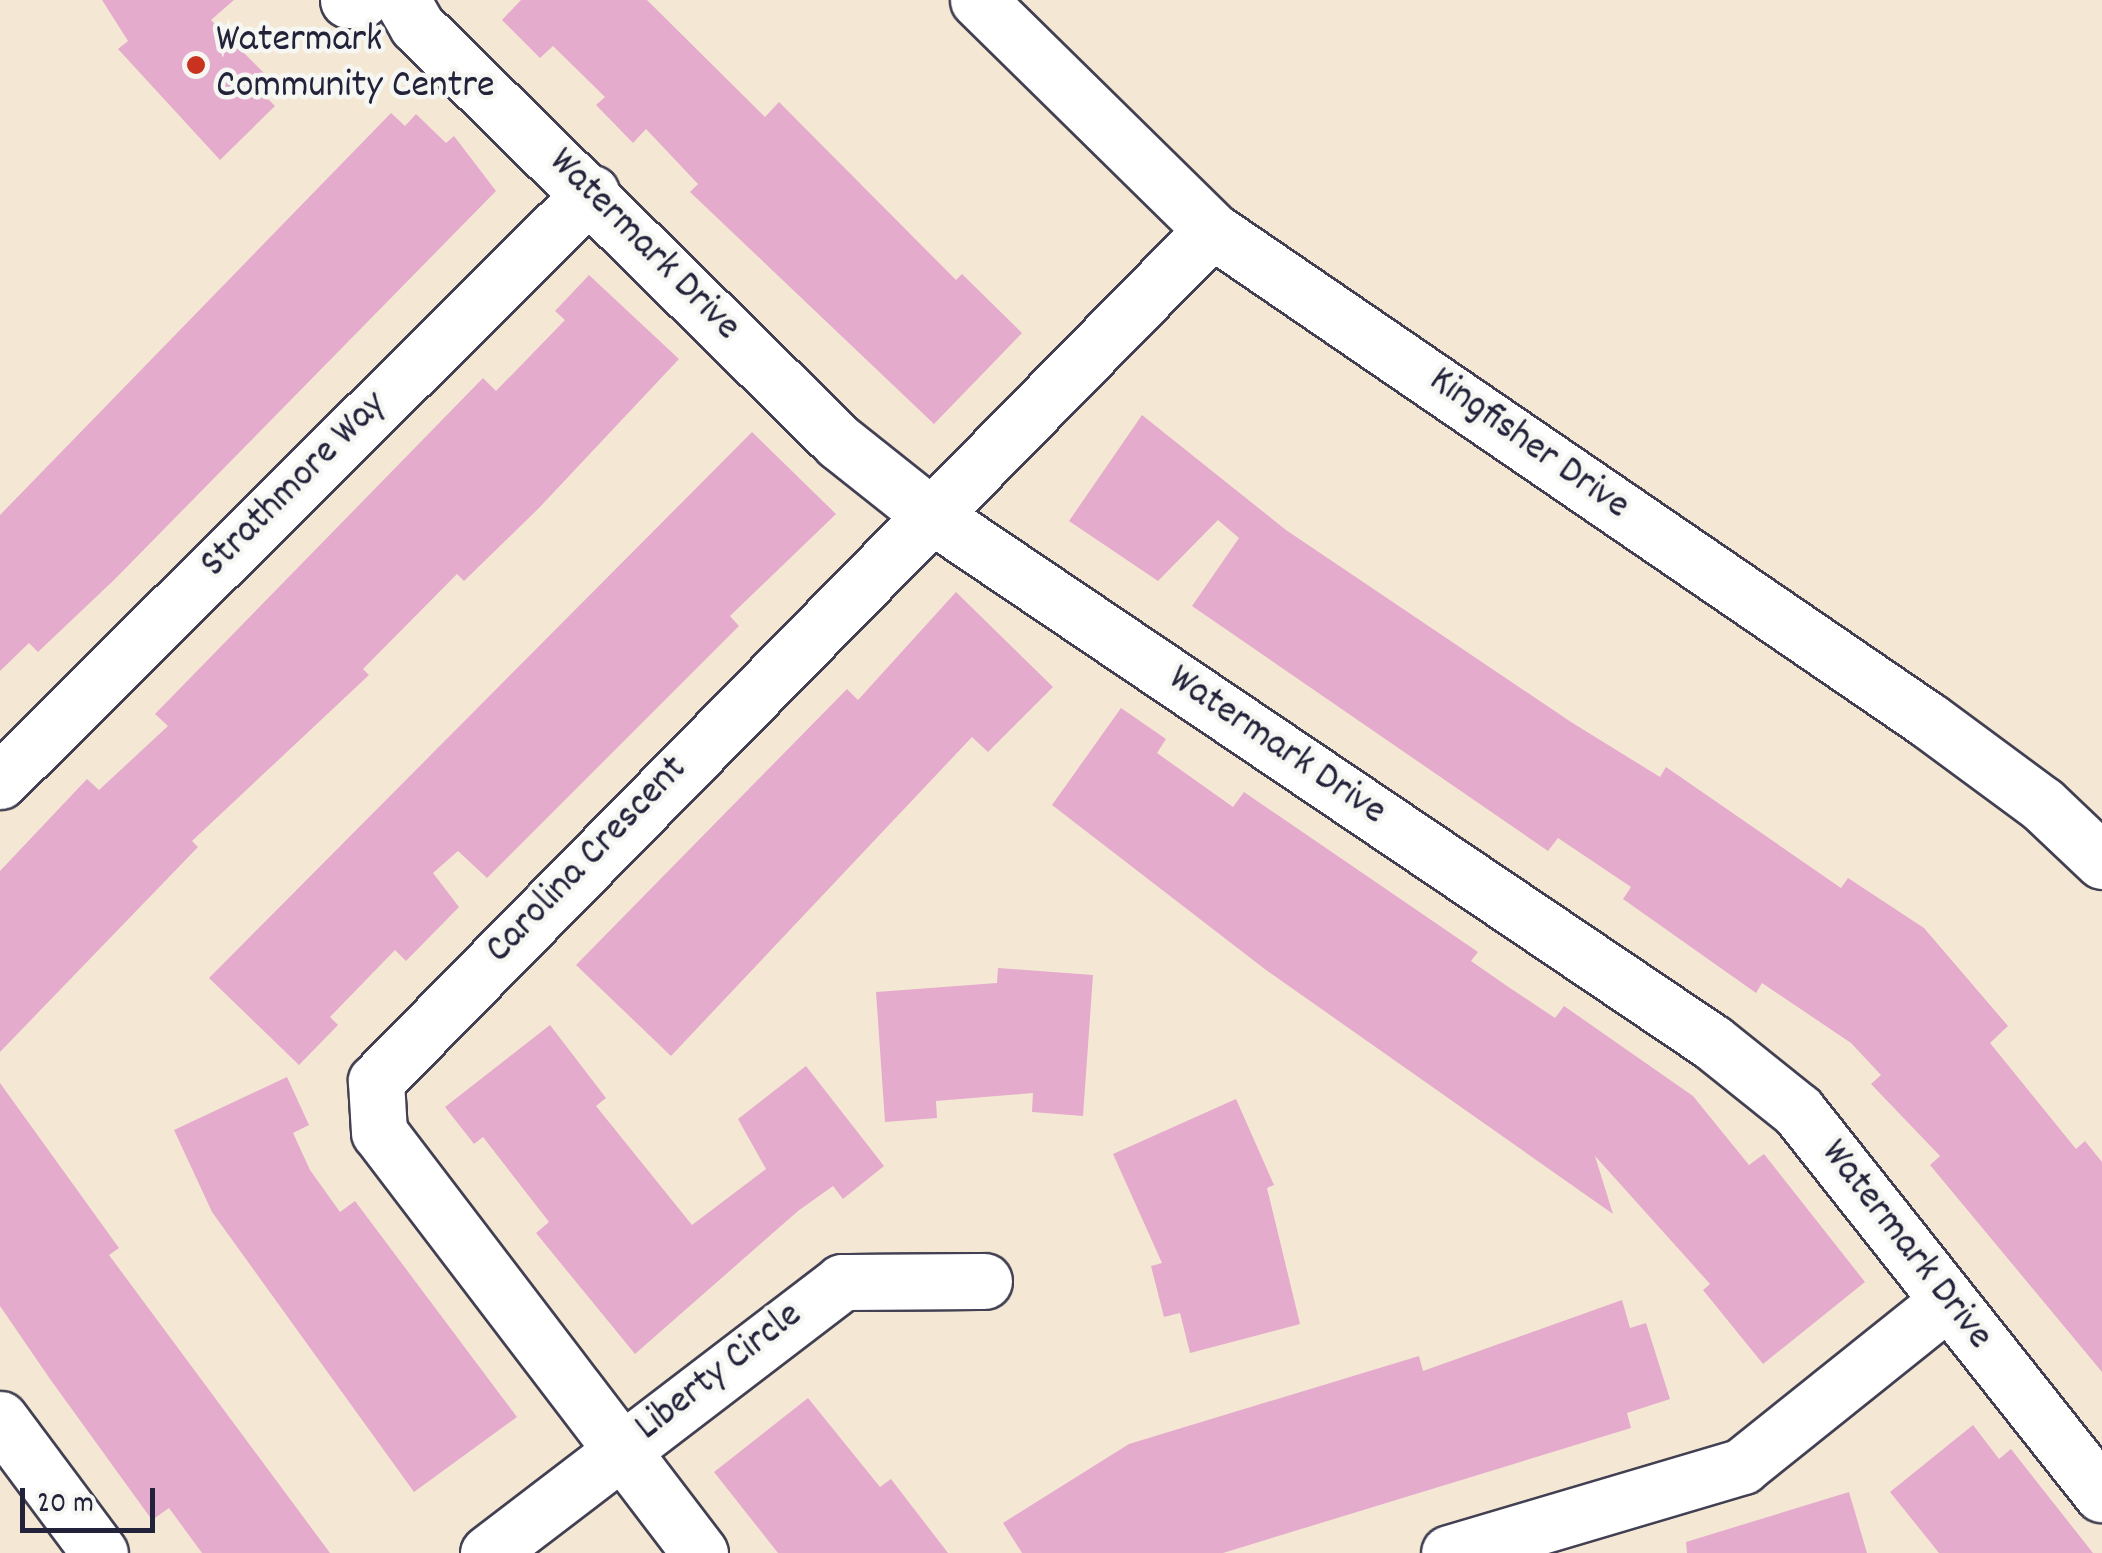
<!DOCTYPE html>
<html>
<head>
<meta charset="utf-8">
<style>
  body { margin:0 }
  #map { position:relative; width:2102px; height:1553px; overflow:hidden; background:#f4e8d5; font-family:Dekko,sans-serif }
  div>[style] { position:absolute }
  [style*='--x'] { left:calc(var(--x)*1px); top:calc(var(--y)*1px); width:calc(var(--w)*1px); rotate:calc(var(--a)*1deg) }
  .building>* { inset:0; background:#e5abcd }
  .roads { filter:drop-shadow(2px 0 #424052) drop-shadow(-2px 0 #424052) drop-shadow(0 2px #424052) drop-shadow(0 -2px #424052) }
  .minor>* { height:55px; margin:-27.5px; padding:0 27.5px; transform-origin:27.5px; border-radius:27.5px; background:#fff }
  .dots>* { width:28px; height:28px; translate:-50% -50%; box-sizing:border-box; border:5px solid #f6f6f2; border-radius:50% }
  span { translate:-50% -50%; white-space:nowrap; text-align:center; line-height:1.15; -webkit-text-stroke:9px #f6f6f2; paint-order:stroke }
  .poi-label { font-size:40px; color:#22223b }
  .left { translate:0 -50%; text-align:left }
  .street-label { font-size:40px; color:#22223b }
  .scale { position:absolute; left:20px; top:1488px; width:135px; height:45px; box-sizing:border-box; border:5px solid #22223b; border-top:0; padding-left:12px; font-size:30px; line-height:35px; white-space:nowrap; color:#22223b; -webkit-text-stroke:8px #f6f6f2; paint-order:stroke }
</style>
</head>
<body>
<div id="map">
  <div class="building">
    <i style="clip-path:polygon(102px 0,234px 0,211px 20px,273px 82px,262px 93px,275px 106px,220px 160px,118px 49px,128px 41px)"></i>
    <i style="clip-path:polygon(521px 0,647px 0,765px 117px,779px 102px,956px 280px,962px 274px,1022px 333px,934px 424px,690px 192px,698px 184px,646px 129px,633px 143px,596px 105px,605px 97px,553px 46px,540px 58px,502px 20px)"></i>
    <i style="clip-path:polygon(391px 113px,405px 126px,416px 114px,446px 143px,454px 136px,496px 191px,115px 579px,38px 652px,29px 643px,0 671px,0 515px)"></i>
    <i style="clip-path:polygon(589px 275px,679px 359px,539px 508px,464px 581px,457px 574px,363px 669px,369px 675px,192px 841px,198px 847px,0 1052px,0 871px,87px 779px,99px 790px,168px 726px,155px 714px,483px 378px,496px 391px,565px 320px,555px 311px)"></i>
    <i style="clip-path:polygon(1142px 415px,1286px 530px,1571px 722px,1660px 777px,1666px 767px,1841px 888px,1848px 878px,1924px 928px,2008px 1026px,1990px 1043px,2076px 1149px,2085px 1141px,2102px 1162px,2102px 1372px,1930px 1165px,1940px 1156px,1871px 1084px,1881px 1075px,1851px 1043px,1762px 983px,1756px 993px,1623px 899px,1631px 887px,1558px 838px,1548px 851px,1192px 606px,1239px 538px,1218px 520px,1158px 581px,1069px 521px)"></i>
    <i style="clip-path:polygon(752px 432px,836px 514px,730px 616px,739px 626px,487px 878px,458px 851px,433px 873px,459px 907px,406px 961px,395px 950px,330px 1017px,338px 1025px,299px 1065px,209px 978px)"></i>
    <i style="clip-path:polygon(956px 592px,1053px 687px,988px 752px,972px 737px,671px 1056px,576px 965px,847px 689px,858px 700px)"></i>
    <i style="clip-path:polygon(1121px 708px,1166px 739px,1157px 753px,1233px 807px,1244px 792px,1478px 952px,1471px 961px,1507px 986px,1555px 1018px,1564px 1006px,1693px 1096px,1749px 1165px,1764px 1154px,1865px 1282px,1763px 1364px,1703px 1290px,1710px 1284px,1595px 1156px,1613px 1214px,1266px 970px,1052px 805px)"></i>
    <i style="clip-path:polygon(998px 968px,1093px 975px,1083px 1116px,1032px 1112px,1033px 1093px,936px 1101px,937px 1118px,885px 1122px,876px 992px,997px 983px)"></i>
    <i style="clip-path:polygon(550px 1025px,606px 1098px,596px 1106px,692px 1225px,766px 1169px,738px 1119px,806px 1066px,884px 1166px,843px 1199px,833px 1186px,798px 1211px,635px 1354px,536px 1233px,549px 1222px,483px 1137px,474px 1144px,445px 1107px)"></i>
    <i style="clip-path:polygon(287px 1077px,309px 1125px,293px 1133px,310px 1170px,340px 1212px,355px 1201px,517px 1417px,414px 1492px,212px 1212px,174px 1130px)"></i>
    <i style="clip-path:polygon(0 1083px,119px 1248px,109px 1255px,330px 1553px,202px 1553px,169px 1508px,152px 1520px,50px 1379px,0 1306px)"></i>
    <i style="clip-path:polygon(1236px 1099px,1274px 1185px,1267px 1188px,1300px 1324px,1190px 1353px,1180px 1313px,1164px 1317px,1151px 1266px,1162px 1263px,1113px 1154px)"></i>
    <i style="clip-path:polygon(1622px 1300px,1630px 1328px,1646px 1323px,1670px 1399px,1627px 1413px,1631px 1428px,1223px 1553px,1022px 1553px,1003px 1523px,1129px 1444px,1419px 1356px,1423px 1371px)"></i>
    <i style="clip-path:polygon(808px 1398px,880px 1487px,891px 1479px,948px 1553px,778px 1553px,714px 1472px)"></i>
    <i style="clip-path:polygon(1973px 1425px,1999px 1459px,2011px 1449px,2093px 1553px,1939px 1553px,1890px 1492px)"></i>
    <i style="clip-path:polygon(1849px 1492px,1867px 1553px,1687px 1553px,1686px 1542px)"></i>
  </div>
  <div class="roads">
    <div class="minor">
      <i style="--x:348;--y:0;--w:13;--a:0"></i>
      <i style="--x:402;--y:0;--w:30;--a:60"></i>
      <i style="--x:417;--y:26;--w:593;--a:44.59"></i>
      <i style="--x:839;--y:442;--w:112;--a:38.5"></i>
      <i style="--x:927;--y:512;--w:947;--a:34.03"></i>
      <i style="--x:1712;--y:1042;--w:110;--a:38.7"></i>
      <i style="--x:1798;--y:1111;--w:489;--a:51.6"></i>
      <i style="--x:978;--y:0;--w:328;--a:44.5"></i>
      <i style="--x:1212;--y:230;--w:868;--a:34.39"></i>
      <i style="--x:1928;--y:720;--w:142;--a:36.4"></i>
      <i style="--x:2042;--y:804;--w:83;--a:43.5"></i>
      <i style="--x:0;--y:781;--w:834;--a:-44.85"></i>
      <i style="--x:0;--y:1419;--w:167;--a:53.3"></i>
      <i style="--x:488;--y:1553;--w:446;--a:-37.4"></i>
      <i style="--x:842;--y:1282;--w:142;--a:-0.4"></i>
      <i style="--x:700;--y:1553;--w:529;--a:-127.32"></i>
      <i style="--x:379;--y:1132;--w:51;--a:-93.4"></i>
      <i style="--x:376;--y:1081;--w:1193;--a:-45.51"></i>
      <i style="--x:1449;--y:1553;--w:306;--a:-16.5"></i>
      <i style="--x:1742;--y:1466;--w:264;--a:-38.7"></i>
    </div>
  </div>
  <div class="dots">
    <i style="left:196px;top:65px;background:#c8321e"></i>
  </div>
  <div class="poi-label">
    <span class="left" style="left:216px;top:65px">Watermark<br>Community Centre</span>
  </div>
  <div class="street-label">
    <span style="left:643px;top:246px;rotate:45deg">Watermark Drive</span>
    <span style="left:1528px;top:445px;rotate:35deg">Kingfisher Drive</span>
    <span style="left:295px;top:486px;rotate:-45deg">Strathmore Way</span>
    <span style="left:1276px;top:747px;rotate:34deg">Watermark Drive</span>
    <span style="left:588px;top:861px;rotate:-46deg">Carolina Crescent</span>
    <span style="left:1905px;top:1246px;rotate:52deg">Watermark Drive</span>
    <span style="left:720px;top:1373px;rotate:-38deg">Liberty Circle</span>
  </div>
  <div class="scale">20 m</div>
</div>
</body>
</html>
